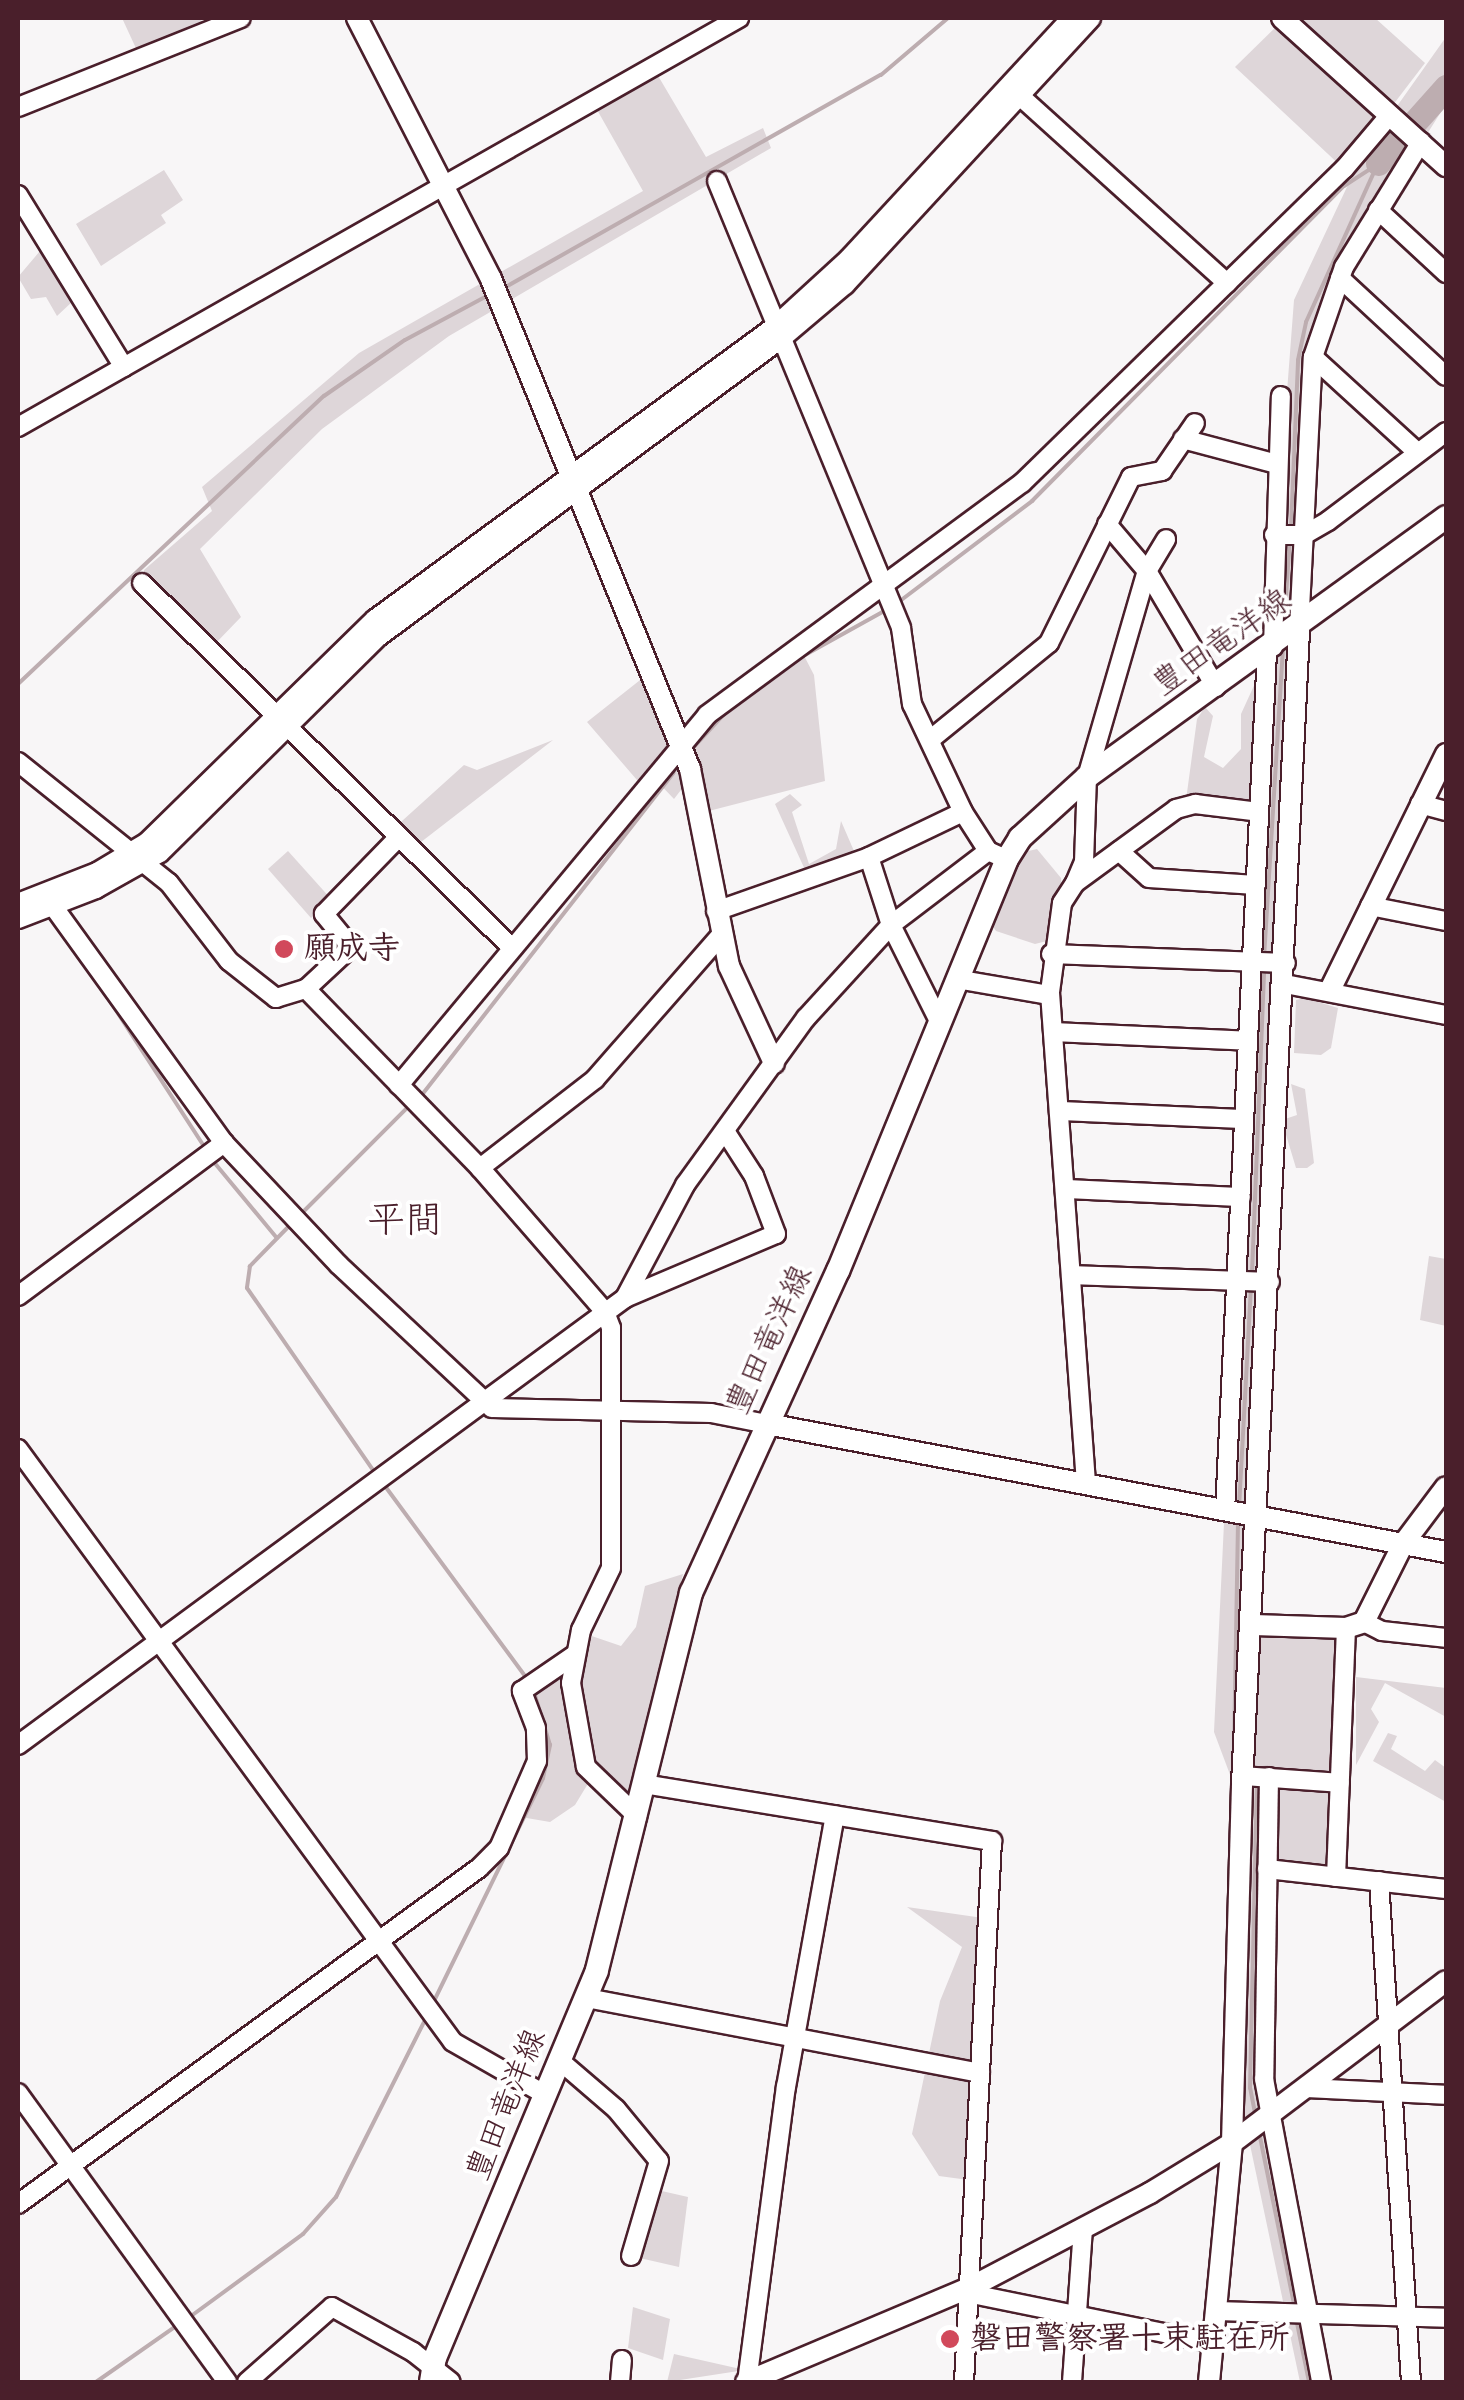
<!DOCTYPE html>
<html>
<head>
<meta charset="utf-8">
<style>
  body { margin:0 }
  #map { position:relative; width:1464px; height:2400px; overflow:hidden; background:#f8f6f7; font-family:"Architects Daughter","Klee One",sans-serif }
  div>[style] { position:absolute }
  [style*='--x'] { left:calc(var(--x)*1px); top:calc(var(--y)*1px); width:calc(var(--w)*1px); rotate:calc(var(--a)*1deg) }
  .green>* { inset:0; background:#ded6d9 }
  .stream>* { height:4px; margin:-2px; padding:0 2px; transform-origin:2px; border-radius:2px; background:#bdadb0 }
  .river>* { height:25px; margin:-12.5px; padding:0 12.5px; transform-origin:12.5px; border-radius:12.5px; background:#bdadb0 }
  .roads { filter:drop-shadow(2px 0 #4a1f2b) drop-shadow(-2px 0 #4a1f2b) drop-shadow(0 2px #4a1f2b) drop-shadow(0 -2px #4a1f2b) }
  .minor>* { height:18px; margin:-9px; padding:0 9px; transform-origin:9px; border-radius:9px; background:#fff }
  .tertiary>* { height:20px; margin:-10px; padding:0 10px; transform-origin:10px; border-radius:10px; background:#fff }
  .secondary>* { height:22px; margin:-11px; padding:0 11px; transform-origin:11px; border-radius:11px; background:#fff }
  .dots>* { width:28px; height:28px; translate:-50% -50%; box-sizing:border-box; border:5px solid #fff; border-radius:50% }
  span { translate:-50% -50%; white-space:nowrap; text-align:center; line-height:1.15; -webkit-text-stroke:8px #fff; paint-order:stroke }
  .street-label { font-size:32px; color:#4a1f2b }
  .poi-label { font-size:32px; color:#4a1f2b; font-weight:700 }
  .left { translate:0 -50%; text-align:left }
  .quarter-label { font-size:38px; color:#4a1f2b }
  .frame { position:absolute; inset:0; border:20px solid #4a1f2b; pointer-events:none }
</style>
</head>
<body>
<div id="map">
  <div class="green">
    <i style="clip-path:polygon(122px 18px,200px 18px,208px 32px,140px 57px)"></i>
    <i style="clip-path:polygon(1285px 18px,1375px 18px,1425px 63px,1344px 169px,1235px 67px)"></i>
    <i style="clip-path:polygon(1446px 37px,1446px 104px,1362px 237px,1313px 365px,1253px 1624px,1346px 1628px,1330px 1870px,1272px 1865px,1264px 2079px,1321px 2382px,1300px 2382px,1241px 2102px,1241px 1804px,1214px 1732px,1259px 791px,1249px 804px,1186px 800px,1197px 719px,1205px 707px,1213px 716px,1204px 757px,1223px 768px,1241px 749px,1241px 714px,1257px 679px,1262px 720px,1294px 300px,1361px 157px)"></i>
    <i style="clip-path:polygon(657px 74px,706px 157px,763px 128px,771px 148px,449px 336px,322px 429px,200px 549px,241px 617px,213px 646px,142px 583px,144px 570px,212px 511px,202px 487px,359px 353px,643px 191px,596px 108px)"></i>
    <i style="clip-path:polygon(164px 170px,183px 200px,161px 215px,166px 223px,101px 266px,76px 224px)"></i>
    <i style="clip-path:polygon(40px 251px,73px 301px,57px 316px,46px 297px,31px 299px,18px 277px)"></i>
    <i style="clip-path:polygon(799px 646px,814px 675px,825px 781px,701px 813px,684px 786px,674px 799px,652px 776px,643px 787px,587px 722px,649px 673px,677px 745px)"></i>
    <i style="clip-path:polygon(553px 740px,412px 849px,392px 830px,464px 765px,477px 770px)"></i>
    <i style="clip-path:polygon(790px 794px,802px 805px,792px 812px,809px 864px,836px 849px,841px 821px,854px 851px,806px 872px,775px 804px)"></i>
    <i style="clip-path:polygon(1037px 849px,1061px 878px,1062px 903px,1047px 941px,1035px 944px,996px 931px,983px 912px,1024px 852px)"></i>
    <i style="clip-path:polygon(288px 851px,332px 900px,311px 918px,268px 869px)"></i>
    <i style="clip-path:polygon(1305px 998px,1338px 1008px,1331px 1048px,1321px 1055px,1294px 1053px,1296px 1000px)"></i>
    <i style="clip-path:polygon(1291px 1084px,1305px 1089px,1314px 1163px,1307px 1168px,1296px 1168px,1284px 1128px,1285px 1119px,1297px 1115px)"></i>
    <i style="clip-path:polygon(1429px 1256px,1446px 1259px,1446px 1326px,1420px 1320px)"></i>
    <i style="clip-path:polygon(683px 1574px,629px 1792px,614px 1797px,592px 1777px,575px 1805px,550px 1822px,515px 1816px,538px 1747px,524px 1696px,576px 1654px,580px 1632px,621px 1646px,636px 1627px,645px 1586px)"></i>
    <i style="clip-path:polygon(1356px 1677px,1446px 1688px,1446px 1717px,1385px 1683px,1371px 1709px,1379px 1722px,1356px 1765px)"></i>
    <i style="clip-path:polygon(1388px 1733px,1397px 1736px,1391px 1749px,1425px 1771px,1435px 1760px,1446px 1768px,1446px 1802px,1373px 1761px)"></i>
    <i style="clip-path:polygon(907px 1907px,983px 1918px,976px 2181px,939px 2176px,912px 2134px,940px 2001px,962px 1947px)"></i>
    <i style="clip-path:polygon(653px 2189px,688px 2197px,679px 2267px,631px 2256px)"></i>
    <i style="clip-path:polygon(633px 2307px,670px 2319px,663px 2360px,628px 2348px)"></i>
    <i style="clip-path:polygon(674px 2354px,745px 2370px,667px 2382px)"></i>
  </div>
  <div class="stream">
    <i style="--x:502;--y:289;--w:435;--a:-29.5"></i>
    <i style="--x:881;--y:75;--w:88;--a:-40.4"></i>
    <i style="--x:1291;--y:529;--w:169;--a:-87.6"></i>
    <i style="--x:1298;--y:360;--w:39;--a:-78"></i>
    <i style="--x:1306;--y:322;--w:175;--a:-65.6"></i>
    <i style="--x:896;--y:604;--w:171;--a:-37.1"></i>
    <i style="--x:1032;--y:501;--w:443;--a:-45.3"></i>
    <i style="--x:1344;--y:186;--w:37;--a:-33"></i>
    <i style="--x:1284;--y:624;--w:85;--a:-86"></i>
    <i style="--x:796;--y:660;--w:105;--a:-29"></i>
    <i style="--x:18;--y:684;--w:420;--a:-43.3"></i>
    <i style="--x:324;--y:396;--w:98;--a:-34.7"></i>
    <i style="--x:405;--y:340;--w:95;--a:-28.2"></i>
    <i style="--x:693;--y:748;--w:52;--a:-47.4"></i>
    <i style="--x:1264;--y:958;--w:311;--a:-86.5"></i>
    <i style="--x:99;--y:984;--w:195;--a:57.1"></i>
    <i style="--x:421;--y:1096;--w:410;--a:-52"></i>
    <i style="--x:213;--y:1161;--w:100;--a:50.3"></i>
    <i style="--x:300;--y:1215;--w:156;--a:-45"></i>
    <i style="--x:293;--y:1222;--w:62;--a:134.3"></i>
    <i style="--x:250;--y:1266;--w:22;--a:98"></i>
    <i style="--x:247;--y:1288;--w:226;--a:55.3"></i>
    <i style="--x:1252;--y:1273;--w:305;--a:-87.7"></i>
    <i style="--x:382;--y:1482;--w:245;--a:53.6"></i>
    <i style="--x:1239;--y:1508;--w:220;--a:-86.9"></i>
    <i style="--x:1234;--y:1752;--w:230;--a:-89"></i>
    <i style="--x:433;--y:2003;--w:250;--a:-63.9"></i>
    <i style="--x:543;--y:1778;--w:34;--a:-78"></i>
    <i style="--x:550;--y:1745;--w:55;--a:-106.8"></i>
    <i style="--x:1255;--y:2113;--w:25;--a:-101"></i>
    <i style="--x:1250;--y:2088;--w:304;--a:-88.7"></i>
    <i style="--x:1259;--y:2132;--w:181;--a:78.5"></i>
    <i style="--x:1296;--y:2318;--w:65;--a:78.5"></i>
    <i style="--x:187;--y:2319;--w:144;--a:-36.2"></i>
    <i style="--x:303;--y:2234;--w:50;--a:-48.3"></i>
    <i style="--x:336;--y:2197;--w:203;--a:-63.3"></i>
    <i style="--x:96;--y:2382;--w:101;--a:-34.9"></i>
  </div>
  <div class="river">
    <i style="--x:1378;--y:163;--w:102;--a:-48.2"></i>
  </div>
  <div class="roads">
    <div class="minor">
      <i style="--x:1020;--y:96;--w:279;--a:42.1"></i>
      <i style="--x:18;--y:107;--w:240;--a:-21.8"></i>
      <i style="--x:717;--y:181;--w:483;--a:67.6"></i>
      <i style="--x:901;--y:628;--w:77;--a:81.8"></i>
      <i style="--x:912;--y:704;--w:119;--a:64.7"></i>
      <i style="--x:963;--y:812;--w:46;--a:57.3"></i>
      <i style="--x:988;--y:851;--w:12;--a:24"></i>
      <i style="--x:18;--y:195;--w:202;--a:58.4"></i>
      <i style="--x:1378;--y:210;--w:93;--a:42.8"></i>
      <i style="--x:1340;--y:278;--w:144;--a:42.8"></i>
      <i style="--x:1313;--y:357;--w:142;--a:42.4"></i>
      <i style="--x:18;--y:427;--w:829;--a:-29.56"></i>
      <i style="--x:1183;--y:439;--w:97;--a:14.9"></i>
      <i style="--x:1107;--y:524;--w:62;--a:49.6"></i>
      <i style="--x:1147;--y:571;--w:135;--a:59.3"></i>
      <i style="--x:1274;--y:535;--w:30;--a:0"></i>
      <i style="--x:1304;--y:535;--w:28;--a:-30"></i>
      <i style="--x:1328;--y:521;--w:148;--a:-37"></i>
      <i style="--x:142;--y:583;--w:520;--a:44.61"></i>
      <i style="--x:1299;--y:629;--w:272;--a:-87.1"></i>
      <i style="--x:1313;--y:357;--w:95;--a:-71"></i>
      <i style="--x:1344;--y:267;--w:147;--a:-58.4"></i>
      <i style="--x:1273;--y:647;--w:251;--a:-88.2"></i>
      <i style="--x:931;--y:739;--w:152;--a:-39.1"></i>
      <i style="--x:1049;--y:643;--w:185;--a:-63.7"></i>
      <i style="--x:1131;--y:477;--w:32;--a:-11"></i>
      <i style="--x:1162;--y:471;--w:58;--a:-55.5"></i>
      <i style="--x:18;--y:762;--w:193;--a:38.7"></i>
      <i style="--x:169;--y:883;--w:98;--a:52.4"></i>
      <i style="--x:229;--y:961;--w:60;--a:38.2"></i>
      <i style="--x:276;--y:998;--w:31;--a:-17"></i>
      <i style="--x:306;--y:989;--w:62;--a:-43"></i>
      <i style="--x:351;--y:947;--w:43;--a:-129.3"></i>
      <i style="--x:324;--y:914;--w:107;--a:-45.8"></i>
      <i style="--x:1420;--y:804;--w:27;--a:15"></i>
      <i style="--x:1119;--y:851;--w:40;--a:42"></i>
      <i style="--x:1149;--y:878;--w:107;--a:3.7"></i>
      <i style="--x:869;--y:857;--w:71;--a:72.1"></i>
      <i style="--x:891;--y:925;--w:107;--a:63.4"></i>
      <i style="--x:1075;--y:883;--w:23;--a:-67"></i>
      <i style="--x:1084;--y:862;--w:85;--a:-88"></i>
      <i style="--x:1087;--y:777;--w:215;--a:-73.8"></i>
      <i style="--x:1147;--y:571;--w:37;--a:-59"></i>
      <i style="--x:18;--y:903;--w:85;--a:-21.4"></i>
      <i style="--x:97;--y:872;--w:58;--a:-31"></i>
      <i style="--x:147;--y:842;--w:319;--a:-44.4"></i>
      <i style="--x:375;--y:619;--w:497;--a:-36.2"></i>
      <i style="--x:776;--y:325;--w:99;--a:-42.5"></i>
      <i style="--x:849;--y:258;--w:327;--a:-47.2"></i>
      <i style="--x:53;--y:906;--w:292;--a:54.2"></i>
      <i style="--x:224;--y:1143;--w:168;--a:46.7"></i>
      <i style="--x:339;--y:1265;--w:209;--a:43.1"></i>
      <i style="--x:492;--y:1408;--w:219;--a:1.3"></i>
      <i style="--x:711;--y:1413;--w:57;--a:11.1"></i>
      <i style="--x:1370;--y:906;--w:77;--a:11.2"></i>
      <i style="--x:716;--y:911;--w:162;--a:-19.4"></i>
      <i style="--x:869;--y:857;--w:104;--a:-25.6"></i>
      <i style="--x:18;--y:919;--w:84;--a:-21"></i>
      <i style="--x:96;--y:889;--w:73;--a:-29.4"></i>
      <i style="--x:160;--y:853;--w:305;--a:-44.7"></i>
      <i style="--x:377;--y:638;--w:503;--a:-36.51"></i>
      <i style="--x:781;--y:339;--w:84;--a:-40.2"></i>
      <i style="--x:845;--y:285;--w:363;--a:-47.3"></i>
      <i style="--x:1051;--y:954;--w:235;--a:2.2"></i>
      <i style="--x:956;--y:979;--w:95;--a:9.7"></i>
      <i style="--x:1285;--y:984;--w:164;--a:10.9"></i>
      <i style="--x:306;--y:989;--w:250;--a:45.8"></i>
      <i style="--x:480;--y:1168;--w:191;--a:49"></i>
      <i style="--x:605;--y:1312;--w:17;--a:69"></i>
      <i style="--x:611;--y:1328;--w:240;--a:90"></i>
      <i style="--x:611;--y:1568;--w:69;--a:115.8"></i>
      <i style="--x:581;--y:1630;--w:54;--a:100.7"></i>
      <i style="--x:571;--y:1683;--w:85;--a:79.9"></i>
      <i style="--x:586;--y:1767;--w:71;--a:43.9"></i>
      <i style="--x:1053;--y:1032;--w:195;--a:2.6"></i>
      <i style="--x:399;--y:1085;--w:481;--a:-50.2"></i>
      <i style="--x:707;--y:715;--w:391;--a:-36.4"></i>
      <i style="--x:1022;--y:483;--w:450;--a:-44.3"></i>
      <i style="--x:1344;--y:169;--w:70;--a:-49.7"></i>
      <i style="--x:1059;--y:1111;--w:185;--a:2.5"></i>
      <i style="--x:480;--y:1168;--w:145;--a:-37.7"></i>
      <i style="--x:595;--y:1079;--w:191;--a:-48.8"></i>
      <i style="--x:1065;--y:1189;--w:176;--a:2.6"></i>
      <i style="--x:1071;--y:1275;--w:199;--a:2"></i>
      <i style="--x:18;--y:1296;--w:257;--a:-36.6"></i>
      <i style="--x:625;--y:1298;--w:164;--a:-23"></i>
      <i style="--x:776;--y:1234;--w:62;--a:-110.8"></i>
      <i style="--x:754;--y:1176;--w:54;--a:-122.8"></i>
      <i style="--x:18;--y:1449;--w:735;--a:53.74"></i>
      <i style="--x:453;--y:2042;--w:107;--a:29.7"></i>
      <i style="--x:1086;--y:1483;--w:492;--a:-94.2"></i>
      <i style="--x:1050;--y:992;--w:90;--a:-82.3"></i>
      <i style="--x:1062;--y:903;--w:24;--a:-57"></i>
      <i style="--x:1075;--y:883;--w:125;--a:-36.2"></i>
      <i style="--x:1176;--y:809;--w:20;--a:-15"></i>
      <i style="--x:1195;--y:804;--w:64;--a:7.1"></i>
      <i style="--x:1225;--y:1511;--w:861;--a:-87.2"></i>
      <i style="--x:1364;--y:1622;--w:20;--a:27"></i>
      <i style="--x:1382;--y:1631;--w:64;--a:6.2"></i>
      <i style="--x:18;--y:1745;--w:754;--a:-36.37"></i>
      <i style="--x:625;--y:1298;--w:128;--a:-62"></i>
      <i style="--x:685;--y:1185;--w:206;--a:-54.1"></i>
      <i style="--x:806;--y:1018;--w:126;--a:-47.6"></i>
      <i style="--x:891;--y:925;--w:122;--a:-37.3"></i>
      <i style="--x:1243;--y:1776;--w:97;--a:4.1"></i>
      <i style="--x:1269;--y:1777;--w:302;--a:90.9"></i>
      <i style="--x:1264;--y:2079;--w:308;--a:79.3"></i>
      <i style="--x:644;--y:1784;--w:353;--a:9.3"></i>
      <i style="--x:992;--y:1841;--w:542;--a:92.96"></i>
      <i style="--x:1267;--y:1869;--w:180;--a:6.4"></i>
      <i style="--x:1336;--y:1877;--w:249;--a:-87.7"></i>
      <i style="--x:1379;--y:1881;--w:502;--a:86.35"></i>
      <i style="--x:587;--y:1998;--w:400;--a:10.8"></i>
      <i style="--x:559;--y:2060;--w:75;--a:40.7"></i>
      <i style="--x:616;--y:2109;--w:67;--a:50.4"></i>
      <i style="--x:659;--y:2161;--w:99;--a:106.4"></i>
      <i style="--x:1305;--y:2088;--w:141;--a:2.8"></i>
      <i style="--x:18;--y:2093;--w:357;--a:54.1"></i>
      <i style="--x:18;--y:2204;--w:570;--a:-36.09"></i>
      <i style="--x:479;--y:1868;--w:28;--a:-45"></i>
      <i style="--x:499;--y:1848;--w:95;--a:-66.4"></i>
      <i style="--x:537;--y:1761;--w:33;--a:-92"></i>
      <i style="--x:536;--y:1728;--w:40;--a:-111"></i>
      <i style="--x:522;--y:1691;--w:65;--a:-34.4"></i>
      <i style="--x:972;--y:2294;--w:246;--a:11.5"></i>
      <i style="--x:1216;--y:2311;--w:230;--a:1.7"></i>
      <i style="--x:247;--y:2382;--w:113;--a:-41.4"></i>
      <i style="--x:332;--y:2307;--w:93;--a:29.1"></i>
      <i style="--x:413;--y:2352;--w:48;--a:38.3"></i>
      <i style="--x:620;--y:2382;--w:22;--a:-85"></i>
      <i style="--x:747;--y:2382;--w:298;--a:-82.5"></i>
      <i style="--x:786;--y:2087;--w:276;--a:-79.8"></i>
      <i style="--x:1072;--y:2382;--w:152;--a:-85.9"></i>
    </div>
    <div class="tertiary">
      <i style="--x:357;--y:18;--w:293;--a:62.8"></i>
      <i style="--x:491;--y:279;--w:529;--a:67.9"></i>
      <i style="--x:690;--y:769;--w:201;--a:78.8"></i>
      <i style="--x:729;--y:966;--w:107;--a:65.1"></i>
      <i style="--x:1282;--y:18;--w:221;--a:42.1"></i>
      <i style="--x:1330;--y:990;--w:263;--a:-63.8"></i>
      <i style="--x:767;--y:1424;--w:691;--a:10.68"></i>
      <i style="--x:1254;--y:1625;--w:92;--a:1.9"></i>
      <i style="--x:1346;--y:1628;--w:19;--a:-18"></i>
      <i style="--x:1364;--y:1622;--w:87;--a:-63.4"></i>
      <i style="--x:1403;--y:1544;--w:71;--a:-53"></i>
      <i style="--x:746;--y:2382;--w:246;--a:-22.9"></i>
      <i style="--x:973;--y:2286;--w:200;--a:-27.7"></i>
      <i style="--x:1150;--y:2193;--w:96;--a:-31.4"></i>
      <i style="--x:1232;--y:2143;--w:268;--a:-37.1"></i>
      <i style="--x:1209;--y:2382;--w:240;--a:-84.5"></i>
      <i style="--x:1232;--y:2143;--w:359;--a:-88.4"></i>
      <i style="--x:1242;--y:1784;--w:1156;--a:-87.17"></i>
    </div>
    <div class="secondary">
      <i style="--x:431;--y:2382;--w:24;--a:-81"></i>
      <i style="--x:435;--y:2358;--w:420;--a:-67.3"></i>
      <i style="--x:597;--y:1970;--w:389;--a:-76"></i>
      <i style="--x:691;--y:1593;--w:354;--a:-65.5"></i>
      <i style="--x:838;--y:1271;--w:445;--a:-67.7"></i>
      <i style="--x:1007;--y:859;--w:25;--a:-58"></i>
      <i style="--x:1020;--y:838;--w:91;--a:-42.3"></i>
      <i style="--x:1087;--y:777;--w:443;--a:-35.9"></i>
    </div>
  </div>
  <div class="dots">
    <i style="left:284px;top:949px;background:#d1495b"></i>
    <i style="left:950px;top:2339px;background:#d1495b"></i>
  </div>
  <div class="street-label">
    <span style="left:1222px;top:643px;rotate:-35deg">豊田竜洋線</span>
    <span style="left:770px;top:1340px;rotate:-65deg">豊田竜洋線</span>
    <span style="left:507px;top:2105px;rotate:-68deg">豊田竜洋線</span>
  </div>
  <div class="poi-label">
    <span class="left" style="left:304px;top:949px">願成寺</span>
    <span class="left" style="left:970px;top:2339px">磐田警察署十束駐在所</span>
  </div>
  <div class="quarter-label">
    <span style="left:405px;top:1222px">平間</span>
  </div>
  <div class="frame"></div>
</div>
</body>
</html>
